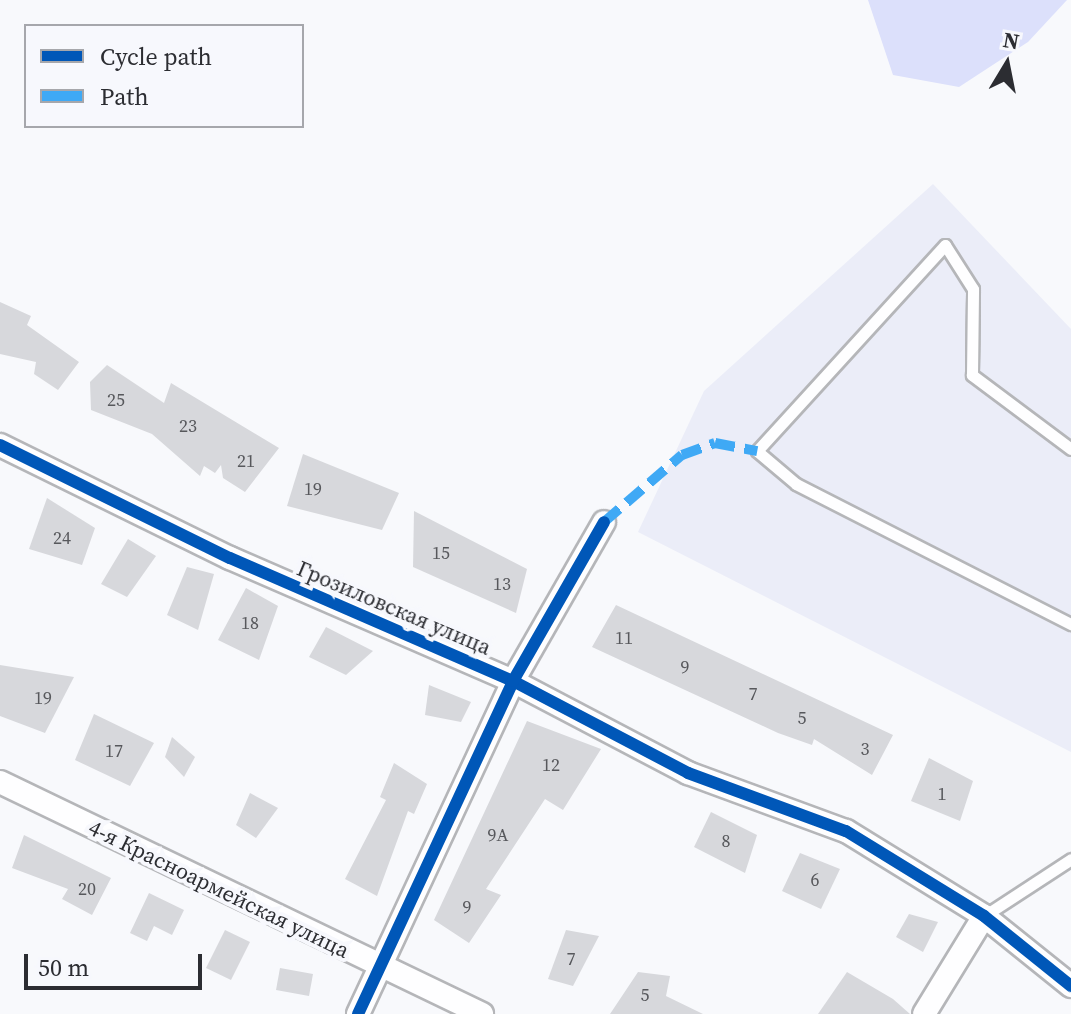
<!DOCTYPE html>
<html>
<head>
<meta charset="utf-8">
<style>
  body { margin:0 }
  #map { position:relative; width:1071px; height:1014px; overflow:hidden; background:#f8f9fc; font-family:"Source Serif 4",serif }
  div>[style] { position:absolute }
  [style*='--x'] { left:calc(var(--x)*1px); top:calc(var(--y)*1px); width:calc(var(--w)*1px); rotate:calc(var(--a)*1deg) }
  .built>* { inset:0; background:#ebedf8 }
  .green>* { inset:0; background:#dce0fb }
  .building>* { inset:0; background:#d7d8dc }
  .roads { filter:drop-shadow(2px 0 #b5b6b9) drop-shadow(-2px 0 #b5b6b9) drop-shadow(0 2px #b5b6b9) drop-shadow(0 -2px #b5b6b9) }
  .lane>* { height:11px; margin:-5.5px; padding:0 5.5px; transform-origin:5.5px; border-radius:5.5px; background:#fefeff }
  .street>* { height:22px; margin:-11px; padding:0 11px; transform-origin:11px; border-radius:11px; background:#fefeff }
  .quiet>* { height:10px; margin-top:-5px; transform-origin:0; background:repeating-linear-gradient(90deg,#3fa9f5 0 20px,transparent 0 30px) }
  .cycleway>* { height:12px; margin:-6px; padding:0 6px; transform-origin:6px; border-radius:6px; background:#0057b8 }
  span { translate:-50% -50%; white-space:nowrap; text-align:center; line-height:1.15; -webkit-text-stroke:8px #f7f8fd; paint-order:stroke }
  .number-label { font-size:18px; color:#57585c }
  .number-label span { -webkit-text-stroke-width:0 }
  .street-label { font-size:22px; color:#2c2d32 }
  .legend { position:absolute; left:24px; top:24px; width:280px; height:104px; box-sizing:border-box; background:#f7f8fd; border:2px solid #a6a7ac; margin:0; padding:10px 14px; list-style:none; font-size:24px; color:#2c2d32 }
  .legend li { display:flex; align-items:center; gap:16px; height:40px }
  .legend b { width:40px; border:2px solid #a6a7ac }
  .north { position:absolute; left:967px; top:24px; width:80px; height:80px; -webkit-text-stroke:6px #f7f8fd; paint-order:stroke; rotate:10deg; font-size:22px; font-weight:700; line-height:32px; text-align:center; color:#2c2d32 }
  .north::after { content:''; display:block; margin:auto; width:28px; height:36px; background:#2c2d32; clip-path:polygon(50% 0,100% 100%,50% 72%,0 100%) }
  .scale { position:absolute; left:24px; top:954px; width:178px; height:36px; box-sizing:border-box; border:4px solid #2c2d32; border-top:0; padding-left:10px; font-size:24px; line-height:28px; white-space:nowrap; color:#2c2d32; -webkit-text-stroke:6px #f7f8fd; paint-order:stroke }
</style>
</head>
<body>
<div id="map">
  <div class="built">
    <i style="clip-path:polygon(933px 184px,1071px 329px,1071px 752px,638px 532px,704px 391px)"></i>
  </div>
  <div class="green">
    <i style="clip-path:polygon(868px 0,1067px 0,1028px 42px,959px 87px,893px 75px)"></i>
  </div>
  <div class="building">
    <i style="clip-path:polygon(0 302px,31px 316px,27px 325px,79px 362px,58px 390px,34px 374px,36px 362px,0 354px)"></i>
    <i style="clip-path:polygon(107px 365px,164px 403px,171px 383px,279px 448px,245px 492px,223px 478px,221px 465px,215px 473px,204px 466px,200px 476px,152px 434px,91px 410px,90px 382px)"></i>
    <i style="clip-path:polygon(303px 454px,399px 493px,382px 530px,287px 506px)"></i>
    <i style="clip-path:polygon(47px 498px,95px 528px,82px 565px,29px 549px)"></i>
    <i style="clip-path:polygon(414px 511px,527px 569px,516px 613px,413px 567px)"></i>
    <i style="clip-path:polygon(128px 539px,156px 556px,127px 597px,101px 584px)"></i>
    <i style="clip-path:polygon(187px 567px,214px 574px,198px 630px,167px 615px)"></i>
    <i style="clip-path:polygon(246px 588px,278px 606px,259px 660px,218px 640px)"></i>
    <i style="clip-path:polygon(616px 605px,893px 735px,872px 775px,814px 739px,812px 745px,778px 733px,592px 647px)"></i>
    <i style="clip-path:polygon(326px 627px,373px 651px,346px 675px,309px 657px)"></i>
    <i style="clip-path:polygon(0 665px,74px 677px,45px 733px,0 716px)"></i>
    <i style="clip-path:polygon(429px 685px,471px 702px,461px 722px,425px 715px)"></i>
    <i style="clip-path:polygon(94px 714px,154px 743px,130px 786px,75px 760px)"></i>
    <i style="clip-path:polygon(527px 721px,601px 749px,563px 810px,545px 799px,486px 889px,501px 895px,469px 943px,434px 920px)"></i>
    <i style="clip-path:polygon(172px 737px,195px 757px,184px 777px,165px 757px)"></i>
    <i style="clip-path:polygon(929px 758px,973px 781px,960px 821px,911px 801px)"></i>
    <i style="clip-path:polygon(394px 763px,427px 784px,414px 814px,408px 811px,377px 896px,345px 879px,386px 800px,380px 797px)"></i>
    <i style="clip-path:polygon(250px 793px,278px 808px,256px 838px,236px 825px)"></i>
    <i style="clip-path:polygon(711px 812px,757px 835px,745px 873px,694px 847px)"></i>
    <i style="clip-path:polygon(24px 835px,111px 878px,92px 915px,62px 899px,68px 889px,12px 868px)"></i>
    <i style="clip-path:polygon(800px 853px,840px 869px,821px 909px,782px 891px)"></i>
    <i style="clip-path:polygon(149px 893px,184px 910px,172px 935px,154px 926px,147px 941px,130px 933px)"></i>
    <i style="clip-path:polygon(909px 914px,938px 922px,923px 952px,896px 937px)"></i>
    <i style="clip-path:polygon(225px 930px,250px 942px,231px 980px,206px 968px)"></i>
    <i style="clip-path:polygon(566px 930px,599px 936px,573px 986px,548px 979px)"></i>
    <i style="clip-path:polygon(280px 968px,313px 974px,309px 996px,276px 990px)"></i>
    <i style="clip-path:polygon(638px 972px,670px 976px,666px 996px,703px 1014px,610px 1014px)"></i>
    <i style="clip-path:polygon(847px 972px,893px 999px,910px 1014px,818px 1014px)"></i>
  </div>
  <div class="roads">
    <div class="lane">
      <i style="--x:1071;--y:449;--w:124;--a:-143.2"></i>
      <i style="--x:972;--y:375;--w:86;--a:-89.3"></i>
      <i style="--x:973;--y:289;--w:52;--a:-122.5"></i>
      <i style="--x:945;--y:245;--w:279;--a:132.4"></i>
      <i style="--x:757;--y:451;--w:51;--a:40.2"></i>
      <i style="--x:796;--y:484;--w:309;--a:27"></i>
      <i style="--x:984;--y:916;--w:104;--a:-33.2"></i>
    </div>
    <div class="street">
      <i style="--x:0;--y:445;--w:256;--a:26.2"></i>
      <i style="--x:230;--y:558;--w:309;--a:23.5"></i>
      <i style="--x:513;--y:681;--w:198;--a:27.7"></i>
      <i style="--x:688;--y:773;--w:168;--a:20.2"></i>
      <i style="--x:846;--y:831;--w:162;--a:31.6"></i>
      <i style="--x:984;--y:916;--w:112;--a:38.8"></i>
      <i style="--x:0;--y:782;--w:535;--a:25.7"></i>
      <i style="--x:358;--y:1014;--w:367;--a:-65"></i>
      <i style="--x:513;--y:681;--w:183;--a:-60.2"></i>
      <i style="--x:924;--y:1014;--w:115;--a:-58.5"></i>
    </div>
  </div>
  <div class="quiet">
    <i style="--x:604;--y:522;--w:103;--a:-40.7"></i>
    <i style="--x:682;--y:455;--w:35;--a:-20"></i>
    <i style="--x:715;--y:443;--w:43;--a:10.8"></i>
  </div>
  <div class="cycleway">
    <i style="--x:0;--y:445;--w:256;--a:26.2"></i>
    <i style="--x:230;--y:558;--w:309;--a:23.5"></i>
    <i style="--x:513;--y:681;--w:198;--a:27.7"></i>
    <i style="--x:688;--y:773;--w:168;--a:20.2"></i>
    <i style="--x:846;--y:831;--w:162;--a:31.6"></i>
    <i style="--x:984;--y:916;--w:112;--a:38.8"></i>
    <i style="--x:358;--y:1014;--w:367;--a:-65"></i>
    <i style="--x:513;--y:681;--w:183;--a:-60.2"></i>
  </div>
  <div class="number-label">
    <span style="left:116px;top:400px">25</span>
    <span style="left:188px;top:426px">23</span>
    <span style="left:246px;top:461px">21</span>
    <span style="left:313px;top:489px">19</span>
    <span style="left:62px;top:538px">24</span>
    <span style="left:441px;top:553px">15</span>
    <span style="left:502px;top:584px">13</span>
    <span style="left:250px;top:623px">18</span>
    <span style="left:624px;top:638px">11</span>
    <span style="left:685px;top:667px">9</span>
    <span style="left:753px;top:694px">7</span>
    <span style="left:43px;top:698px">19</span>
    <span style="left:802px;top:718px">5</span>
    <span style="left:865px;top:749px">3</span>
    <span style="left:114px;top:751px">17</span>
    <span style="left:551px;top:765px">12</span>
    <span style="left:942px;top:794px">1</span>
    <span style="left:498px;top:835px">9А</span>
    <span style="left:726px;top:841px">8</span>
    <span style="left:815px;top:880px">6</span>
    <span style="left:87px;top:889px">20</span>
    <span style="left:467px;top:907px">9</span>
    <span style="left:571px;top:959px">7</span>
    <span style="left:645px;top:995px">5</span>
  </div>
  <div class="street-label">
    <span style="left:394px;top:608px;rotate:23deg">Грозиловская улица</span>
    <span style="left:219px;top:889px;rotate:26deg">4-я Красноармейская улица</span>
  </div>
  <ul class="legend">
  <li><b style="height:10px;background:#0057b8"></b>Cycle path</li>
  <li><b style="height:10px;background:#3fa9f5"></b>Path</li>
  </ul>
  <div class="north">N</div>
  <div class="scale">50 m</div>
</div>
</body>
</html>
